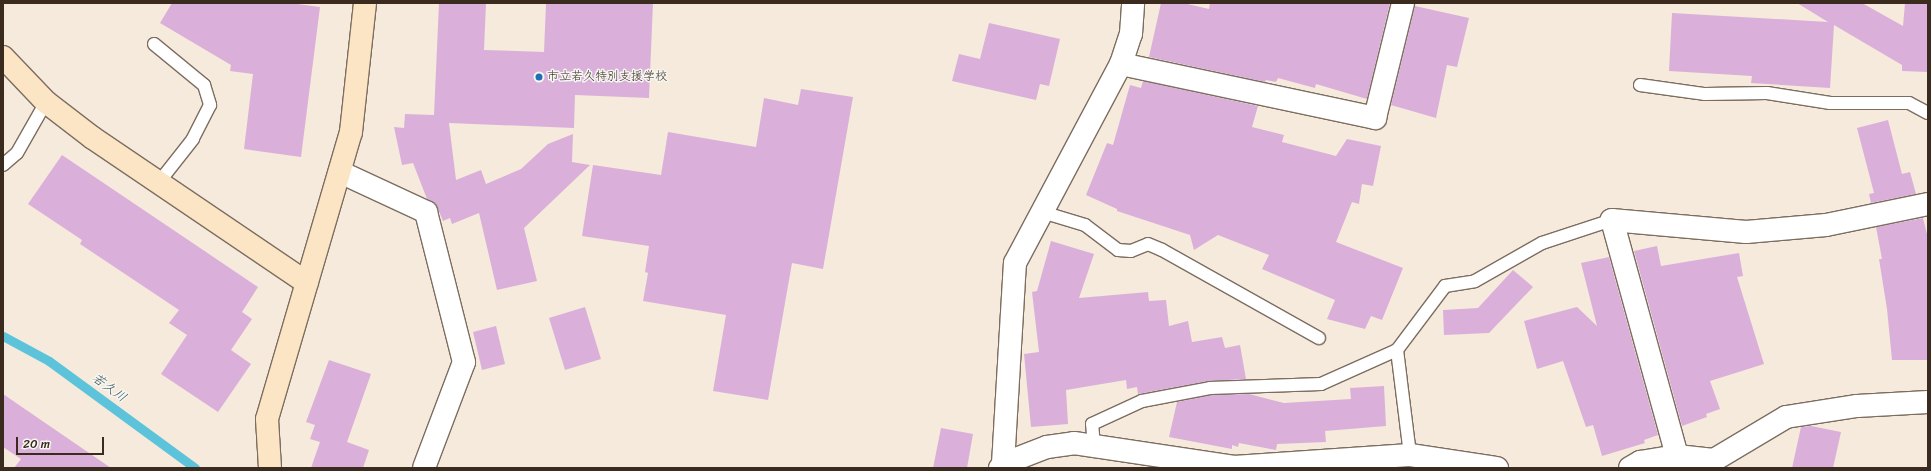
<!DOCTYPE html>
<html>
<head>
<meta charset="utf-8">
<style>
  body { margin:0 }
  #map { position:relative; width:1931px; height:471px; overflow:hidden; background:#f5eadb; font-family:Sriracha,"Klee One",sans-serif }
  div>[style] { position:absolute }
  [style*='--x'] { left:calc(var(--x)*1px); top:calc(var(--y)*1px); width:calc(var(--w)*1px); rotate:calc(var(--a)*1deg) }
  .stream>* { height:9px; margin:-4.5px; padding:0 4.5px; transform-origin:4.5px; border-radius:4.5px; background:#5dc3db }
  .building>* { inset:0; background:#dab0db }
  .roads { filter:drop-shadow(1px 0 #7c6d60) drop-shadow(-1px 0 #7c6d60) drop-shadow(0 1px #7c6d60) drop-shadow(0 -1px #7c6d60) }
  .lane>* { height:12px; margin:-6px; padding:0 6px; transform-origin:6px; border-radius:6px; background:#fff }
  .street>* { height:22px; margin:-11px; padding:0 11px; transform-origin:11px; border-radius:11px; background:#fff }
  .secondary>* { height:22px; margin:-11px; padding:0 11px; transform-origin:11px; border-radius:11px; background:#fce5c4 }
  .dots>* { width:11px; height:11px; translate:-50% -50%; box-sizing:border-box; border:2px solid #f6f6f2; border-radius:50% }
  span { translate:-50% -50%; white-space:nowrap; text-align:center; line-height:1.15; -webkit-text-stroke:3px #f6f6f2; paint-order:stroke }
  .poi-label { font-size:12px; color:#3b2a1e }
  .left { translate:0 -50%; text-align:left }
  .water-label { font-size:13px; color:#455857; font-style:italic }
  .frame { position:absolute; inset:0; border:4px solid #3b2a1e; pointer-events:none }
  .scale { position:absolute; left:16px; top:437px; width:88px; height:18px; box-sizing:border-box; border:2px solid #3b2a1e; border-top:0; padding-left:5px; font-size:12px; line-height:14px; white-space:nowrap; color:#3b2a1e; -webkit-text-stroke:3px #f6f6f2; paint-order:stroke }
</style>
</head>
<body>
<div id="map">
  <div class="stream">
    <i style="--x:3;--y:336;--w:52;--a:28.5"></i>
    <i style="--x:49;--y:361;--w:181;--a:36.2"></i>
  </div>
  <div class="building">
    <i style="clip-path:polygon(172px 3px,290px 3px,320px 7px,301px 157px,244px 149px,253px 74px,230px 71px,231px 65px,160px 23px)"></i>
    <i style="clip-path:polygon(439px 3px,486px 3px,484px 50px,544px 52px,546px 3px,653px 3px,649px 98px,575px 95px,574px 128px,449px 123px,456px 180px,481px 170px,486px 184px,521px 169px,548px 144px,573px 134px,572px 162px,590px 165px,524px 228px,537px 281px,497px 290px,479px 213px,452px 224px,450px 218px,443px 221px,436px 204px,427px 199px,413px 163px,402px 165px,394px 127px,404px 128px,405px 114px,434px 115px)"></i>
    <i style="clip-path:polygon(1161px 3px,1183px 3px,1209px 9px,1210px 3px,1390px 3px,1367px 99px,1316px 84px,1315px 88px,1278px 78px,1276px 82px,1266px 80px,1265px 82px,1149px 57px)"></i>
    <i style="clip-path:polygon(1797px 3px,1862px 3px,1903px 26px,1905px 3px,1928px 3px,1928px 72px,1902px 71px,1902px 65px,1834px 25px,1830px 88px,1751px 83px,1752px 76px,1669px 71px,1672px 13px,1828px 22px)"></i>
    <i style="clip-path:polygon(1415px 6px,1469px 18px,1457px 67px,1447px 65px,1436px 118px,1391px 105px)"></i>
    <i style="clip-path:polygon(989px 23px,1060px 39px,1049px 86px,1040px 84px,1036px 100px,952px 81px,959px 54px,980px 59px)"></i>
    <i style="clip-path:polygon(1143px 81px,1258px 106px,1252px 127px,1284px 135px,1282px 142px,1336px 156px,1347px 139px,1381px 146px,1373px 186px,1362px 184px,1359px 204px,1352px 202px,1336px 242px,1403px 268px,1382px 320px,1371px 316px,1365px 329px,1327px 319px,1335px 300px,1262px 269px,1269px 255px,1218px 235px,1194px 250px,1190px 235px,1117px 211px,1117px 209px,1086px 195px,1107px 143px,1113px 145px,1130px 85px,1141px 88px)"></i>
    <i style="clip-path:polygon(801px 89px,853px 97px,823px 269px,792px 263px,768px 400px,713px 391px,726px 315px,643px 301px,648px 273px,645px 272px,649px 246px,582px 236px,593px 165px,661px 175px,668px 132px,756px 147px,764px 98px,798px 105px)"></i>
    <i style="clip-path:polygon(1888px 120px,1902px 174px,1910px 172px,1916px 194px,1871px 203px,1869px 194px,1874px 193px,1857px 128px)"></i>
    <i style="clip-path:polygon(62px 155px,258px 287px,242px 312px,252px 319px,231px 350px,251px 364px,218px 412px,161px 374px,187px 335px,169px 323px,179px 310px,80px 244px,82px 240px,28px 204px)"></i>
    <i style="clip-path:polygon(1923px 218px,1928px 238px,1928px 360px,1892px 360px,1887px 309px,1879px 259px,1882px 259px,1876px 227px)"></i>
    <i style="clip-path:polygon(1051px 241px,1094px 254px,1079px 298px,1148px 292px,1149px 301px,1166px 300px,1169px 326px,1188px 321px,1192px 342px,1222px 337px,1225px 348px,1240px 345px,1246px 379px,1209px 381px,1138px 394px,1137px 387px,1127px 389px,1126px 380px,1066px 390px,1068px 424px,1031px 427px,1024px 354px,1039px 352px,1032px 292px,1037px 291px)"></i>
    <i style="clip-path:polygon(1657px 246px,1661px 266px,1739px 253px,1743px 276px,1737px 277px,1764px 364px,1710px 381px,1720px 409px,1706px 414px,1707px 417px,1682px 426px,1634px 251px)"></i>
    <i style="clip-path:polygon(1609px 257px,1658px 435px,1644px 440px,1645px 443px,1602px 456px,1593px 425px,1586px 427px,1563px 361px,1537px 369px,1524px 321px,1577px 307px,1597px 326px,1581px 263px)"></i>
    <i style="clip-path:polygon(1513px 270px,1533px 287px,1489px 333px,1444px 335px,1443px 310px,1478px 308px)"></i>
    <i style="clip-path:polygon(585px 307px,601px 359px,565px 370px,549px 318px)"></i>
    <i style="clip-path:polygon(496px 326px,505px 364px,482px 370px,473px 332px)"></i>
    <i style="clip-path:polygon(329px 360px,371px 374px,347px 442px,369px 450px,363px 468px,311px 468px,320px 442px,310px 439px,315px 425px,306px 422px)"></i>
    <i style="clip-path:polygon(1384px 386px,1386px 426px,1325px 431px,1326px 442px,1277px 444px,1276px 450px,1239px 443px,1238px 447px,1232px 445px,1232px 449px,1169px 437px,1177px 402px,1211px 395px,1249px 394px,1284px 403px,1351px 399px,1350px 388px)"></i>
    <i style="clip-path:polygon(3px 394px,111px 468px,14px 468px,21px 459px,3px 447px)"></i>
    <i style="clip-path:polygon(1811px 426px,1841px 432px,1833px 468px,1792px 468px,1801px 427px)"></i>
    <i style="clip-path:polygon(941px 428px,973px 434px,967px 468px,933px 468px)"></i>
  </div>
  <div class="roads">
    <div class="lane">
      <i style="--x:154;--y:44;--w:65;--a:39.4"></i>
      <i style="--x:204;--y:85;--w:21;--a:73"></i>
      <i style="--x:210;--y:105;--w:38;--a:117"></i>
      <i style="--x:193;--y:139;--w:55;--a:128.3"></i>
      <i style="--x:1640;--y:85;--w:66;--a:7.9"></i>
      <i style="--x:1705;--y:94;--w:62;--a:-0.9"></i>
      <i style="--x:1767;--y:93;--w:64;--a:9"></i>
      <i style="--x:1830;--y:103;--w:79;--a:0"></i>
      <i style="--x:1909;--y:103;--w:21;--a:28"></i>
      <i style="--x:3;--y:165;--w:18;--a:-41"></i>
      <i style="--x:17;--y:153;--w:59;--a:-60.4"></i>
      <i style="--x:1042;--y:212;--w:45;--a:16.8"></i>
      <i style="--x:1085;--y:225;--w:41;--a:37.1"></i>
      <i style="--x:1118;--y:250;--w:13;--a:4"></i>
      <i style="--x:1131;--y:251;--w:18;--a:-22"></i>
      <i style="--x:1148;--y:244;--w:15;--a:23"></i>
      <i style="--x:1162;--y:250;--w:180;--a:29.3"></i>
      <i style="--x:1397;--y:350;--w:106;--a:82.9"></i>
      <i style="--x:1094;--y:446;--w:22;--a:-95"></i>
      <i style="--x:1092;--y:424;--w:55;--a:-24.7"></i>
      <i style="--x:1142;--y:401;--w:69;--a:-10.8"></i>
      <i style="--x:1210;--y:388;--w:111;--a:-2.1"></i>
      <i style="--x:1321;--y:384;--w:83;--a:-24.1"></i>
      <i style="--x:1397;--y:350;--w:80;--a:-53.1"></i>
      <i style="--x:1445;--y:286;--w:30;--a:-9"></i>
      <i style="--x:1475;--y:281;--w:77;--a:-29.6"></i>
      <i style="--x:1542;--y:243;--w:74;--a:-18.2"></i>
    </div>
    <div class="street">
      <i style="--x:1121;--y:64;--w:260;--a:12"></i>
      <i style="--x:1375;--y:118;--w:118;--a:-76.3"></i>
      <i style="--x:340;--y:172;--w:95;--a:24.9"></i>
      <i style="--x:426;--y:212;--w:155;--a:75.8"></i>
      <i style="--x:464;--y:362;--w:113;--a:110.7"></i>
      <i style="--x:1928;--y:204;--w:104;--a:168.4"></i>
      <i style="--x:1826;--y:225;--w:80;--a:175"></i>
      <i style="--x:1746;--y:232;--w:135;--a:-174.9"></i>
      <i style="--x:1612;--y:220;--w:245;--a:74.6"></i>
      <i style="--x:1677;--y:456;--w:37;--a:6"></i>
      <i style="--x:1714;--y:460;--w:84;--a:-30.8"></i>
      <i style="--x:1786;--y:417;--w:72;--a:-8.8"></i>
      <i style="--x:1857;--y:406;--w:71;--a:-3.2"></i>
      <i style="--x:1003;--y:464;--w:47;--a:-21.1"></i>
      <i style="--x:1047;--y:447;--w:27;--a:-8"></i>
      <i style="--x:1074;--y:443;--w:162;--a:8.5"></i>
      <i style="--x:1234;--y:467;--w:176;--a:-3.9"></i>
      <i style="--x:1410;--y:455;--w:88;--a:8.5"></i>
      <i style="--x:1000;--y:468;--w:5;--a:-53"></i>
      <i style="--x:1003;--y:464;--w:201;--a:-86.6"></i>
      <i style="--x:1015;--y:263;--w:225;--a:-62"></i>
      <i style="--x:1121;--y:64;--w:32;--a:-72"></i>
      <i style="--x:1131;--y:34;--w:31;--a:-86"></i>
      <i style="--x:1630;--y:468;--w:12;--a:-31"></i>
      <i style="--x:1640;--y:462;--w:37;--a:-9"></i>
    </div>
    <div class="secondary">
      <i style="--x:3;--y:57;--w:62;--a:46.3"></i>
      <i style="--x:46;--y:102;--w:59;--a:37.5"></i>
      <i style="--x:93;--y:138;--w:258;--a:34.1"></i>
      <i style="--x:270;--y:468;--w:49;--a:-93.5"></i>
      <i style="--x:267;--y:419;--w:299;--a:-73.7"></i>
      <i style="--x:351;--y:132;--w:130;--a:-83.8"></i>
    </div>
  </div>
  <div class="dots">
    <i style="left:539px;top:77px;background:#1f6fb2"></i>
  </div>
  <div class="poi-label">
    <span class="left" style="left:547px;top:77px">市立若久特別支援学校</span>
  </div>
  <div class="water-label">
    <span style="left:109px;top:388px;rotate:36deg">若久川</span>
  </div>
  <div class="frame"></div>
  <div class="scale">20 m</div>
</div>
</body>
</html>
